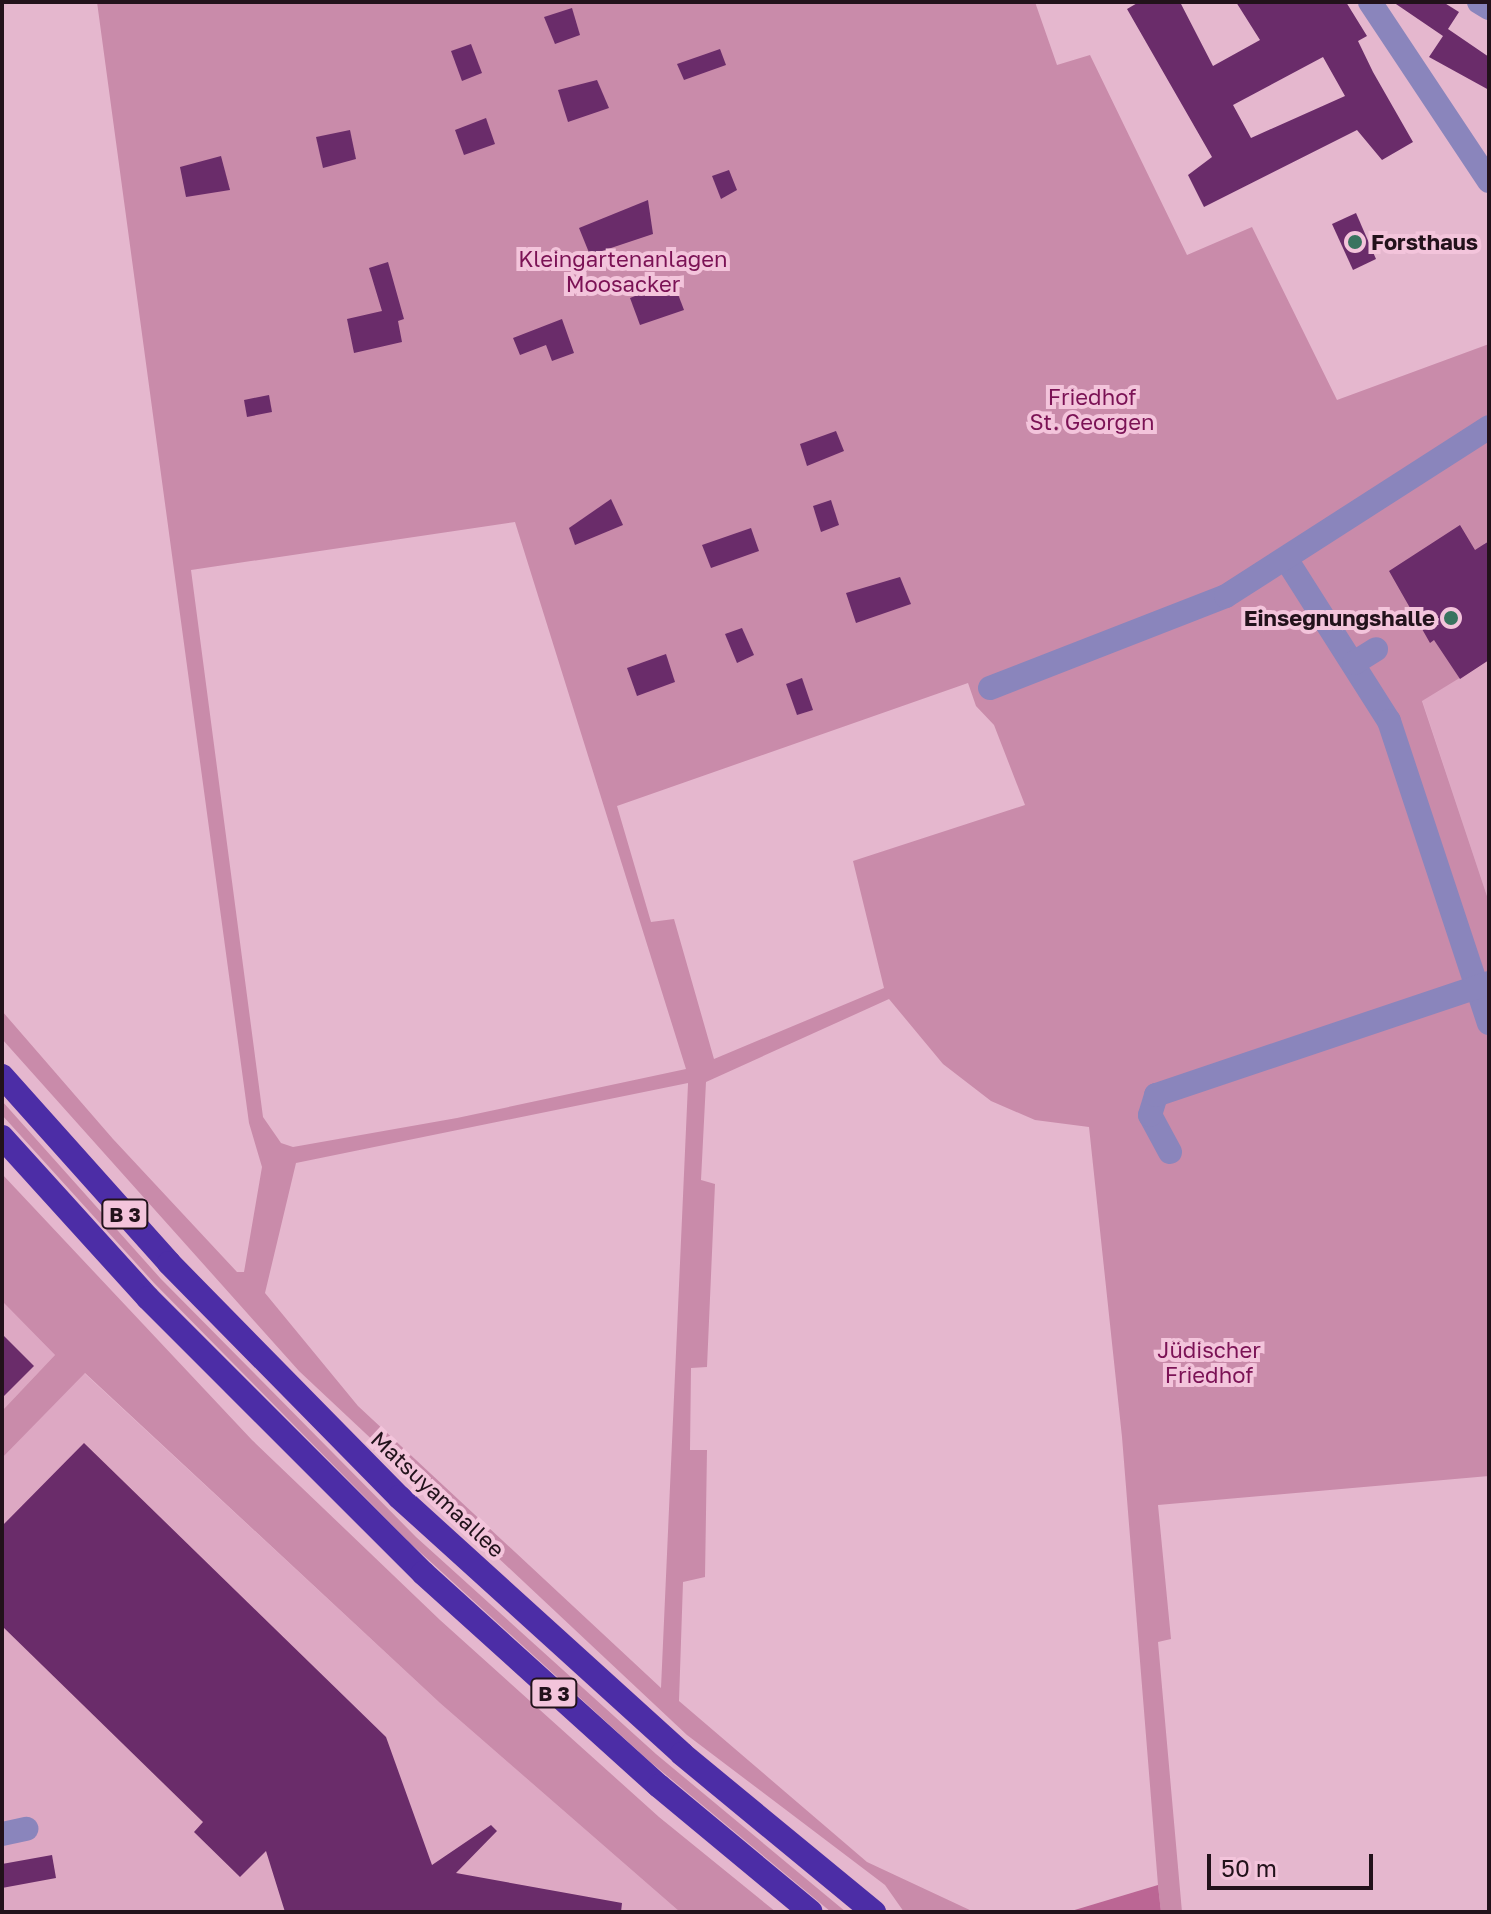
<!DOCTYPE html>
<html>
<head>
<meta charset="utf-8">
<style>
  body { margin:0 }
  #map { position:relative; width:1491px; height:1914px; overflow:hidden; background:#e5b7ce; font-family:"Golos Text",sans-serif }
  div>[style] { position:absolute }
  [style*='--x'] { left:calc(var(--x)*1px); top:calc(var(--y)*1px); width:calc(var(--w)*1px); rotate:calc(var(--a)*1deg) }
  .built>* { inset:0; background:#dda8c3 }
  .green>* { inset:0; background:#c98baa }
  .forest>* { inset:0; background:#bb6694 }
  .building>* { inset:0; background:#6a2c6a }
  .minor>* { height:24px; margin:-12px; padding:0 12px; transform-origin:12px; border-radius:12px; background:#8a85bc }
  .highway>* { height:24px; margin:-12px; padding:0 12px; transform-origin:12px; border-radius:12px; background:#4c2da6 }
  .dots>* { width:22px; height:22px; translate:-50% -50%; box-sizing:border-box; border:4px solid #f3c4db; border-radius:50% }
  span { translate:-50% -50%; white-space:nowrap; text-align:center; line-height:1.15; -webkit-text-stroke:8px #f3c4db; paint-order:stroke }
  .shield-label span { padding:2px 6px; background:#f3c4db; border:2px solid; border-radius:6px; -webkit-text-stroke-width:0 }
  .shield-label { font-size:20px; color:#22121b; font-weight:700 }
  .poi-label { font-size:22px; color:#22121b; font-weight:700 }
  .left { translate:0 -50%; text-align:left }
  .right { translate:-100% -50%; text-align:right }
  .park-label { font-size:22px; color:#7b1255 }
  .street-label { font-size:22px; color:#22121b }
  .frame { position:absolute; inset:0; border:4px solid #22121b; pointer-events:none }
  .scale { position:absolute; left:1207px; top:1854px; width:166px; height:36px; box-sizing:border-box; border:4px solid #22121b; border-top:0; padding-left:10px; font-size:24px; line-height:28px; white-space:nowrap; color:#22121b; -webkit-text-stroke:6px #f3c4db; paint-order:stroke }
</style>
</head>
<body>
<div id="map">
  <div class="built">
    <i style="clip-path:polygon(1489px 660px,1489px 902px,1422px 700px)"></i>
    <i style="clip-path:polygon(2px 1301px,55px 1355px,2px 1411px)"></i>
    <i style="clip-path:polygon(84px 1373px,440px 1703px,680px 1912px,2px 1912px,2px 1458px)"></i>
  </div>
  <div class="green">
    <i style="clip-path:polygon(evenodd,97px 2px,1035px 2px,1057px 65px,1090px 55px,1187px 255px,1252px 227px,1337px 400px,1489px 344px,1489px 541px,1484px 544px,1489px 660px,1422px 701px,1489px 902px,1489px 1476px,1158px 1505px,1171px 1639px,1158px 1642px,1182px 1912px,1161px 1912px,1158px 1885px,1122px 1437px,1089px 1127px,1035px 1120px,991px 1101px,943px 1064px,889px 999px,706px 1082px,701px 1180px,715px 1184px,707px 1367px,691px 1368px,690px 1450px,707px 1450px,705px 1577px,683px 1582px,679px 1701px,867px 1862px,974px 1912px,904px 1912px,885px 1885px,687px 1735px,299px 1371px,2px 1039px,2px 1011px,113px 1139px,237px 1272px,244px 1272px,262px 1167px,249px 1123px,97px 2px,515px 522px,686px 1069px,457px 1118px,293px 1147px,281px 1143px,263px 1117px,191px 570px,515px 522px,97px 2px,968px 683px,976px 706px,994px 725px,1025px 805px,853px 861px,884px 988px,714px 1059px,674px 919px,651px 922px,617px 806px,968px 683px,97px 2px,688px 1083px,688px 1084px,661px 1688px,358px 1406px,265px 1293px,296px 1163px,688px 1083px)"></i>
    <i style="clip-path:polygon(2px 1101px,161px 1279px,416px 1537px,656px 1754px,846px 1912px,831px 1912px,648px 1760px,410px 1543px,154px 1283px,2px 1115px)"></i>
    <i style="clip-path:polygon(2px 1174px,252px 1440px,440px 1620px,659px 1817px,776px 1912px,680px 1912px,440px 1703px,85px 1373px,2px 1458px,2px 1411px,55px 1355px,2px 1301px)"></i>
  </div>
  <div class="forest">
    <i style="clip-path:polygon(1158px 1885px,1161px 1912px,1068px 1912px)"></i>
  </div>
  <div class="building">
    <i style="clip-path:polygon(evenodd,1139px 2px,1180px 2px,1213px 66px,1260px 40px,1236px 2px,1346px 2px,1367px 36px,1358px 41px,1373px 72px,1413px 142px,1382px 160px,1357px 130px,1204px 207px,1188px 175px,1212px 157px,1127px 9px,1139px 2px,1323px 57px,1345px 96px,1251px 138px,1233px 105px,1323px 57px)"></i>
    <i style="clip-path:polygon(1393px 2px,1443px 2px,1459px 12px,1448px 29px,1489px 57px,1489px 90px,1429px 57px,1443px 36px)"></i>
    <i style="clip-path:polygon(572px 8px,580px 35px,555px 44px,544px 17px)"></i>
    <i style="clip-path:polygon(471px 44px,482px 73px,462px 81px,451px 51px)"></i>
    <i style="clip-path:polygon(720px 49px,726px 65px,684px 80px,677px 64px)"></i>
    <i style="clip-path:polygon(597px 80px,609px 108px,568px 122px,558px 90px)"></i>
    <i style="clip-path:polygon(486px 118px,495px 144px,464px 155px,455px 130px)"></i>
    <i style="clip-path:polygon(350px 130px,356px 159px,323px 168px,316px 137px)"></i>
    <i style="clip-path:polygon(221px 156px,230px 190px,186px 197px,180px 167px)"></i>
    <i style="clip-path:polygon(729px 170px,737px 190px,721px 199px,712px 176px)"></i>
    <i style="clip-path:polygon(648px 200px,653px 234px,590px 255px,579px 228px)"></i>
    <i style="clip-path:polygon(1356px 213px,1376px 259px,1353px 270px,1332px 224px)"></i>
    <i style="clip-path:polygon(388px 262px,404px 319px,398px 321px,402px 342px,354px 353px,347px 319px,382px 311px,369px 268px)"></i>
    <i style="clip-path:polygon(673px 281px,684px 310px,640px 325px,630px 298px)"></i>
    <i style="clip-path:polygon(562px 319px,574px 353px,552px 361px,546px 345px,520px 355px,513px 338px)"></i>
    <i style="clip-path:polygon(269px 395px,272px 412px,247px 417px,244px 400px)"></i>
    <i style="clip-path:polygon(836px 431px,844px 451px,807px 466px,800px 444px)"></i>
    <i style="clip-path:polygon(611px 499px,623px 525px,575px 545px,569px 528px)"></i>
    <i style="clip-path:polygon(831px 500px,839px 525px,821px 532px,813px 506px)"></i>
    <i style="clip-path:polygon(1460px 525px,1475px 550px,1489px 541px,1489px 660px,1460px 679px,1434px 640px,1430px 643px,1389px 571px)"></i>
    <i style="clip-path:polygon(751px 528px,759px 551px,711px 568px,702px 545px)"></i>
    <i style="clip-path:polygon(900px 577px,911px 604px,856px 623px,846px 593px)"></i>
    <i style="clip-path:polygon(742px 628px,754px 655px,737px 663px,725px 634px)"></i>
    <i style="clip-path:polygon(666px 654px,675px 682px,637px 696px,627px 668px)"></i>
    <i style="clip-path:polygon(802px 678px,813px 710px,797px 715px,786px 684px)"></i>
    <i style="clip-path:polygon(2px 1334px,34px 1366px,2px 1398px)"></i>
    <i style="clip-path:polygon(84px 1443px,386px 1737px,432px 1865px,491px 1825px,497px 1831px,456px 1873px,622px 1903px,621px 1912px,285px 1912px,266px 1851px,240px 1877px,194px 1832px,203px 1822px,2px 1626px,2px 1526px)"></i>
    <i style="clip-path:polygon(52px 1855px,56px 1878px,2px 1888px,2px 1864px)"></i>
  </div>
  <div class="minor">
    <i style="--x:1370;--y:2;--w:215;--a:56.4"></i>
    <i style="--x:1479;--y:2;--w:12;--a:31"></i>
    <i style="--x:1288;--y:562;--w:188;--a:57.6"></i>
    <i style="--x:1389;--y:721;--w:318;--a:71.7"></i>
    <i style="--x:1354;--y:663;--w:26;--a:-32"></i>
    <i style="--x:990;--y:688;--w:253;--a:-21.3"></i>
    <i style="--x:1226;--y:596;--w:313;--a:-32.7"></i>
    <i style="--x:1170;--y:1152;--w:42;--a:-118.4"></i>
    <i style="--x:1150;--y:1115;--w:21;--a:-73"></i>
    <i style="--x:1156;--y:1095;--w:351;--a:-18.6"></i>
    <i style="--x:2;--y:1834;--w:25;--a:-12"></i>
  </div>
  <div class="highway">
    <i style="--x:2;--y:1076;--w:251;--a:48.2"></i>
    <i style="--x:169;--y:1263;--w:328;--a:45.5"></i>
    <i style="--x:399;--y:1497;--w:382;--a:42.2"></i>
    <i style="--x:682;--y:1754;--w:249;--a:39.5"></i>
    <i style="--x:2;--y:1137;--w:217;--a:47.8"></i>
    <i style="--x:148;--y:1298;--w:389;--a:45"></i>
    <i style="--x:423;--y:1573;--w:318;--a:42.1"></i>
    <i style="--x:659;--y:1786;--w:197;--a:39.7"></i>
  </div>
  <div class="dots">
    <i style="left:1355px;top:242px;background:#39745f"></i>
    <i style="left:1451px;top:618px;background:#39745f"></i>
  </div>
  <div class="shield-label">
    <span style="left:125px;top:1214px">B 3</span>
    <span style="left:554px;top:1693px">B 3</span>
  </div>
  <div class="poi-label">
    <span class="left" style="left:1371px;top:242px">Forsthaus</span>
    <span class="right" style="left:1435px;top:618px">Einsegnungshalle</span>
  </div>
  <div class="park-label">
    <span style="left:623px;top:271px">Kleingartenanlagen<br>Moosacker</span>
    <span style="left:1092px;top:409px">Friedhof<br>St. Georgen</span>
    <span style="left:1209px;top:1362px">Jüdischer<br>Friedhof</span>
  </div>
  <div class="street-label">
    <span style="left:438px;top:1494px;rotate:43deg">Matsuyamaallee</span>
  </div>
  <div class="frame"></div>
  <div class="scale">50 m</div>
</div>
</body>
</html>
